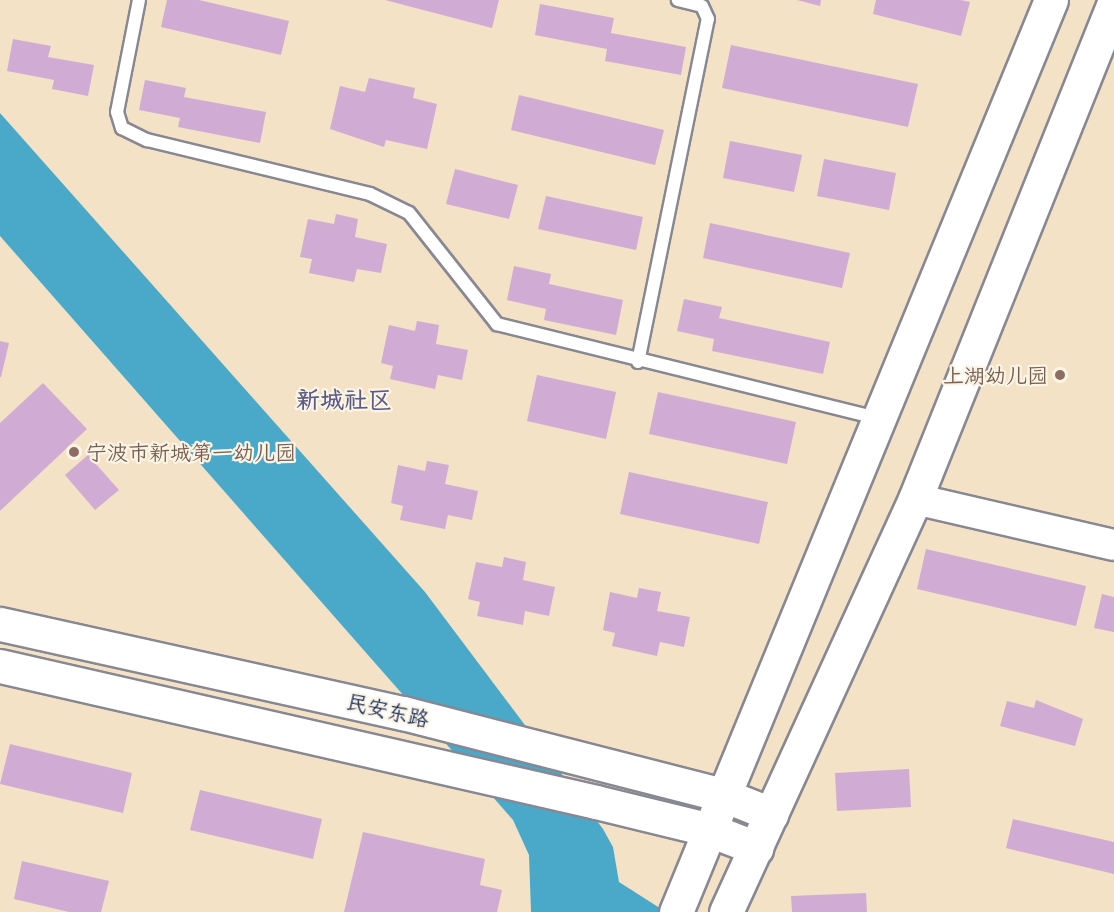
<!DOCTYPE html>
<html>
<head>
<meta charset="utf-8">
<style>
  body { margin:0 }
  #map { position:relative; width:1114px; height:912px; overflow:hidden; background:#f3e2c5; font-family:Mali,"LXGW WenKai TC",sans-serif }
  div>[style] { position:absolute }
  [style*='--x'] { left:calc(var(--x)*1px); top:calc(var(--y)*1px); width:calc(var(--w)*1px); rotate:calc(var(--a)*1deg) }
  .water>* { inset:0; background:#4aa9c9 }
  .building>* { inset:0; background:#d0acd4 }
  .roads { filter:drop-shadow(2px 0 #878892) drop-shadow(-2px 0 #878892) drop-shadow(0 2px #878892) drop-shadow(0 -2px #878892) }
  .service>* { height:12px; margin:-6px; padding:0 6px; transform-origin:6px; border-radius:6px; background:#fff }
  .tertiary>* { height:30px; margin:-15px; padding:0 15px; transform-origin:15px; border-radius:15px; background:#fff }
  .secondary>* { height:33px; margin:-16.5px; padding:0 16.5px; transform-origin:16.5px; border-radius:16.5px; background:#fff }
  .dots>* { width:16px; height:16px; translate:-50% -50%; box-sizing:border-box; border:3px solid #fcf5e5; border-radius:50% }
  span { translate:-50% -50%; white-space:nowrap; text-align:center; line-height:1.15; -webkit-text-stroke:4.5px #fcf5e5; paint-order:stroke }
  .education-label { font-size:21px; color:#785e54 }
  .right { translate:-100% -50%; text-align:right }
  .left { translate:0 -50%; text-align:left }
  .street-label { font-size:21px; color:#1b2f5e }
  .quarter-label { font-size:24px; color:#5a5b87; font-weight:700 }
</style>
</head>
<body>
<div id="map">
  <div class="water">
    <i style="clip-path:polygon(0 113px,425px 592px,603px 829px,613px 847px,619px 882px,666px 912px,531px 912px,529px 855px,513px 820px,0 236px)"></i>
  </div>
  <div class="building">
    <i style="clip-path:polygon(167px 0,199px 0,289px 21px,281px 55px,161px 27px)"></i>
    <i style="clip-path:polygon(385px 0,499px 0,492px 28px)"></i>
    <i style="clip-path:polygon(797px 0,821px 0,820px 6px)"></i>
    <i style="clip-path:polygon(876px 0,961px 0,970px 2px,961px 36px,873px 14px)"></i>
    <i style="clip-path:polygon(540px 4px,614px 18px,611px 33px,686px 47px,681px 75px,605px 61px,607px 49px,535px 35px)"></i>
    <i style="clip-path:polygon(13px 39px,51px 46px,48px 57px,94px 65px,88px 96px,52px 89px,54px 80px,7px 71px)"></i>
    <i style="clip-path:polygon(731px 45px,918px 84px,908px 127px,722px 88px)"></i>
    <i style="clip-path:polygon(369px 78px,415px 88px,413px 98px,437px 104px,427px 149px,386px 140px,384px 147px,330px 129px,340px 86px,365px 92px)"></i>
    <i style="clip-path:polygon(145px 80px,186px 88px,184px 97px,266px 112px,260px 143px,178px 127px,180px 118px,139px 110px)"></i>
    <i style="clip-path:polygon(519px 95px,664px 130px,655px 165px,511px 130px)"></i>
    <i style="clip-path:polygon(730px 141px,802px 155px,794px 192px,723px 178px)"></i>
    <i style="clip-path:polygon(824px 159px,896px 173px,889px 210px,817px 196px)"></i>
    <i style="clip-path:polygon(455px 169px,518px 185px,509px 219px,446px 204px)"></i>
    <i style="clip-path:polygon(546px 196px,643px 217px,636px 250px,538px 229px)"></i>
    <i style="clip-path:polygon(336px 214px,358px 219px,355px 237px,387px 244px,381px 273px,357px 269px,354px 282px,309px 273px,312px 259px,300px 257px,308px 219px,334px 224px)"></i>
    <i style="clip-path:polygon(710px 223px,850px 253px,842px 288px,703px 258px)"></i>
    <i style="clip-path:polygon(514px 266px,551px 274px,549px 284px,623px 300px,616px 335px,544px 320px,546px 309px,507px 300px)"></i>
    <i style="clip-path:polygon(684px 299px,722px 307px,719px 318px,830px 342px,823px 374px,712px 351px,714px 339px,677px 331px)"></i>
    <i style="clip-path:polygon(417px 321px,439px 325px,436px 344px,468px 350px,462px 380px,438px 375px,435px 389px,390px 379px,393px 366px,381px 363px,389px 325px,415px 331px)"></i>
    <i style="clip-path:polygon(0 341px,9px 343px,1px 377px,0 377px)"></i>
    <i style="clip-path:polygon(537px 375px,616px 392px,606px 439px,527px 421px)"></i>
    <i style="clip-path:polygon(43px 383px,87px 429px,0 511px,0 423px)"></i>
    <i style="clip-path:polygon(658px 392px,796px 422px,787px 464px,649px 434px)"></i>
    <i style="clip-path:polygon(88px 455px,119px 490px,95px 510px,65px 475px)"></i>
    <i style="clip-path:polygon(427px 461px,449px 465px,445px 484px,478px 491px,472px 520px,448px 515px,445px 529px,400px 520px,403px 506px,391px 503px,398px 465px,425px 471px)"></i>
    <i style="clip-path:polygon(629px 472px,768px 502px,759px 544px,620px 514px)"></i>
    <i style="clip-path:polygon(926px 549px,1086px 586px,1076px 626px,917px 589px)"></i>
    <i style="clip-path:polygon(504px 557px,526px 562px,523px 580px,555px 587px,549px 616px,525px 611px,523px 625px,477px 616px,480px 602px,468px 599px,476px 562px,502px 567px)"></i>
    <i style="clip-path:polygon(639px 588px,661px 592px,657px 611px,690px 617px,684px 647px,660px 642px,657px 656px,612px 646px,615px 633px,603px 630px,610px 592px,637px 598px)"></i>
    <i style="clip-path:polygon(1102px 594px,1114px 597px,1114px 632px,1094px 628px)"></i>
    <i style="clip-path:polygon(1036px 700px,1083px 719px,1075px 746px,1000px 726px,1007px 701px,1034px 708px)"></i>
    <i style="clip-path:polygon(10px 744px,132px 773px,123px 813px,0 784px)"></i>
    <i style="clip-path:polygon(909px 769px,911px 807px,837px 811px,835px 773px)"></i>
    <i style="clip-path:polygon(200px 790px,322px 819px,313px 859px,190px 830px)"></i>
    <i style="clip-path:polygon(1013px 819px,1114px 842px,1114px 874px,1006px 848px)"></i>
    <i style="clip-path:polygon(363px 832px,485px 859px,480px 885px,502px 890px,497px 912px,344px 912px)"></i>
    <i style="clip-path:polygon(22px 861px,109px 881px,101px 912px,69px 912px,14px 899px)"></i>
    <i style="clip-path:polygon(866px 893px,867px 912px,792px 912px,791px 896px)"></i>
  </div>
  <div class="roads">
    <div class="service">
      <i style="--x:139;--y:0;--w:114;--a:101.1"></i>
      <i style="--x:117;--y:112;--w:17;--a:73"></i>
      <i style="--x:122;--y:128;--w:28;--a:26"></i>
      <i style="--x:147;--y:140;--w:229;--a:13.6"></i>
      <i style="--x:370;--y:194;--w:43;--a:26"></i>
      <i style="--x:409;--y:213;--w:142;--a:51.6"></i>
      <i style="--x:497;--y:324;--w:391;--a:13.9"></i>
      <i style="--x:638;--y:362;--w:350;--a:-78.5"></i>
      <i style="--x:708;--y:19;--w:14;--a:-115"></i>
      <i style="--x:702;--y:6;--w:25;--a:-166"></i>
    </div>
    <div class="tertiary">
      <i style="--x:915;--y:499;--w:204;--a:13"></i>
    </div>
    <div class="secondary">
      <i style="--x:0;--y:624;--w:413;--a:12.5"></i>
      <i style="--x:403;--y:713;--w:330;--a:14.4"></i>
      <i style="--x:723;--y:795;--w:52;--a:21.6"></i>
      <i style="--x:0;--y:666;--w:611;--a:12.85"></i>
      <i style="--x:596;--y:802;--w:114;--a:13.7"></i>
      <i style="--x:707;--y:829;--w:53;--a:21.2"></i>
      <i style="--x:676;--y:912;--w:986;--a:-67.65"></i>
      <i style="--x:726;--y:912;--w:454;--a:-65.4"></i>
      <i style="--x:915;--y:499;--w:534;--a:-68.14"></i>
    </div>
  </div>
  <div class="dots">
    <i style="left:1060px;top:375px;background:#8d6e63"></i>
    <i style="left:74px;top:452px;background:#8d6e63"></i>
  </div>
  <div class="education-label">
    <span class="right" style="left:1048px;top:375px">上湖幼儿园</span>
    <span class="left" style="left:86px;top:452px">宁波市新城第一幼儿园</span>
  </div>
  <div class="street-label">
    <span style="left:388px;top:710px;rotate:13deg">民安东路</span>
  </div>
  <div class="quarter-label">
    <span style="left:344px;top:399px">新城社区</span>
  </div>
</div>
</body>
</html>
